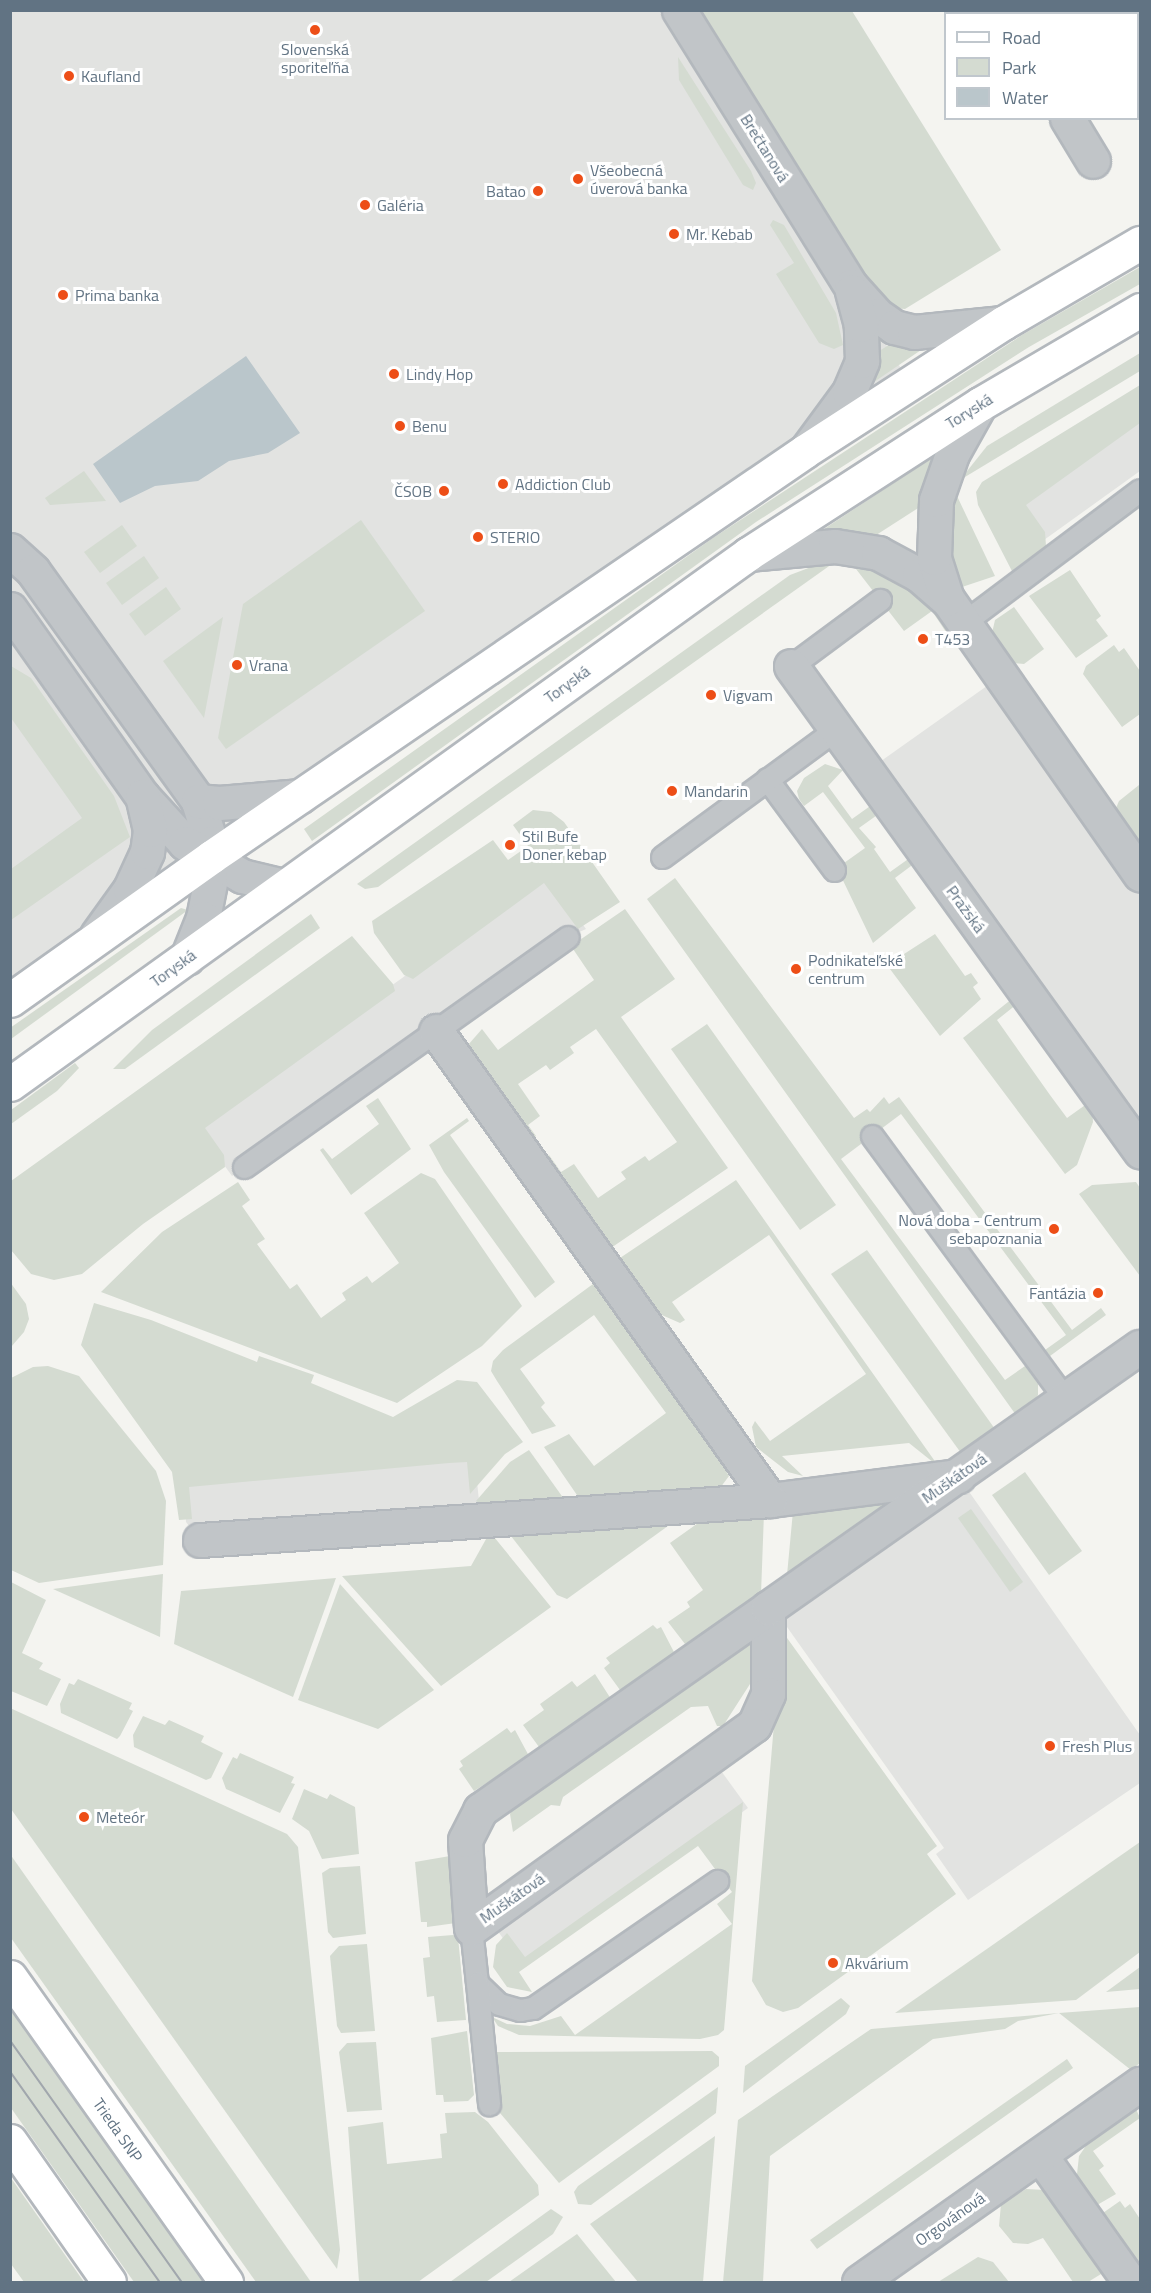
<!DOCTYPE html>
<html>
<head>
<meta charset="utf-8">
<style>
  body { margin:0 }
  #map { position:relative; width:1151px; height:2293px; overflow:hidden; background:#f4f4f0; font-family:"Titillium Web",sans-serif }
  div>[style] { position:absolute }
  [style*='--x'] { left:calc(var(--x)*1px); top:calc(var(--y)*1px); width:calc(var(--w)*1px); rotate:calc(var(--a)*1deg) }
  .built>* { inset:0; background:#e2e3e1 }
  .green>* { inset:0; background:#d4dbd1 }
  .water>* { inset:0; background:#bac6cb }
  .roads { filter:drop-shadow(2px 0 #b3b8bd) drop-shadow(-2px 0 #b3b8bd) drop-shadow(0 2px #b3b8bd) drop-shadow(0 -2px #b3b8bd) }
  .lane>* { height:21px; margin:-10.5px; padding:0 10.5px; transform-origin:10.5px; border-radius:10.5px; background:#c1c5c8 }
  .street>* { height:33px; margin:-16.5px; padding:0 16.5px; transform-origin:16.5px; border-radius:16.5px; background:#c1c5c8 }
  .secondary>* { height:33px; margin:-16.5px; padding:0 16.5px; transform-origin:16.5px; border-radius:16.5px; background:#fff }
  .tram>* { height:1.5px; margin:-0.75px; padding:0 0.75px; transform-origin:0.75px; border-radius:0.75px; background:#a1a7ad }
  .dots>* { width:16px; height:16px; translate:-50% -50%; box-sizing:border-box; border:3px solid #fff; border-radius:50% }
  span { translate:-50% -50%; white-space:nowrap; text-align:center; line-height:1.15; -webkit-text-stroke:6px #fff; paint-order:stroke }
  .poi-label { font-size:16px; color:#617383 }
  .left { translate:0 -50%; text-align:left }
  .right { translate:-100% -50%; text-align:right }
  .street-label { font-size:16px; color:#617383 }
  .frame { position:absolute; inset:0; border:12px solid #617383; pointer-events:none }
  .legend { position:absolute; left:944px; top:12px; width:195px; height:108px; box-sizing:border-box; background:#fff; border:2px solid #c0c7cd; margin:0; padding:8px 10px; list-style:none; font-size:18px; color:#617383 }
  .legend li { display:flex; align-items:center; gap:12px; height:30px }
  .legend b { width:30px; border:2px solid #c0c7cd }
</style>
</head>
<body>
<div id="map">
  <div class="built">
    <i style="clip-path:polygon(11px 11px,679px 11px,910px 383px,11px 1000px)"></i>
    <i style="clip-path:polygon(1140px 416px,1140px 471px,1044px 540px,1019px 503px)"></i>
    <i style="clip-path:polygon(1001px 676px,1140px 874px,1140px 1151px,867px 771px)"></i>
    <i style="clip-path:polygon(547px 874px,586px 929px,568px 937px,232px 1176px,196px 1126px)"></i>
    <i style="clip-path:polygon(474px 1453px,481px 1520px,200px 1540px,186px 1522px,184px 1480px)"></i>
    <i style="clip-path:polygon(958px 1476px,1140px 1735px,1140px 1783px,968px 1900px,936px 1854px,944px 1848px,787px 1627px,768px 1608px)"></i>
    <i style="clip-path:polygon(711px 1757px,748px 1808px,524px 1968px,487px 1916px)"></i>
  </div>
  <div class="green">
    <i style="clip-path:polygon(699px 11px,852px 11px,1001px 250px,905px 309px,893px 308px,875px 297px)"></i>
    <i style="clip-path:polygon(678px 57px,751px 171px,756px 183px,753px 190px,743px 185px,679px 80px)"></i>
    <i style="clip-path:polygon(773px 220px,784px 225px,836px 313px,843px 345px,834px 349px,819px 343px,776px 274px,794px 263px,770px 225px)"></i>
    <i style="clip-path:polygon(1140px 267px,1140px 284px,1029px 347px,756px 522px,312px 841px,304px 829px,713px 538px,1022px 335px)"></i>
    <i style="clip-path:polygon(944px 335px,921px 350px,852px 397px,873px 355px,895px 341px)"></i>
    <i style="clip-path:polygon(1140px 353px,1140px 371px,960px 480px,987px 446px)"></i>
    <i style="clip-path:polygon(1140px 385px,1140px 423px,1026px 505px,1045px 532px,1046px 546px,1014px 575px,978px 505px,976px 492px,982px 482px)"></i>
    <i style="clip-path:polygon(936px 455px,926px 503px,870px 539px,824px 533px,824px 529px)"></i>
    <i style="clip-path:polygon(84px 471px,106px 501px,50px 505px,45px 498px)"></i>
    <i style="clip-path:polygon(957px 496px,995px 576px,962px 587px,957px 584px,950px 559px,949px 518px)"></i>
    <i style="clip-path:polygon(361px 520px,425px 611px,226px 749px,218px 738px,243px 604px)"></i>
    <i style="clip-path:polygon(122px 525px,137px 546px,100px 573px,84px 552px)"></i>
    <i style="clip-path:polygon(144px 556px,159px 578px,122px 605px,106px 583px)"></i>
    <i style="clip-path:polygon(819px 564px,832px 564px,378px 887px,365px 889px,357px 884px,790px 575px)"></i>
    <i style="clip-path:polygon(856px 569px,886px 572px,922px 594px,959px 640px,954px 644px,932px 611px,904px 631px)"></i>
    <i style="clip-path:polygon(1070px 570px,1101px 616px,1096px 620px,1108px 636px,1076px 658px,1029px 596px)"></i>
    <i style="clip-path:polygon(166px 587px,181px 609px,145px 636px,129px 614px)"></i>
    <i style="clip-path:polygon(1014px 607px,1044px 649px,1024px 664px,1013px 663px,992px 633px,995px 620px)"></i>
    <i style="clip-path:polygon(223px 617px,204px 718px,163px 661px)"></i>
    <i style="clip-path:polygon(1114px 645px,1119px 652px,1124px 648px,1140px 671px,1140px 714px,1122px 727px,1083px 674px,1086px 666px)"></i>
    <i style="clip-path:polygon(11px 666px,31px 678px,114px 796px,130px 837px,11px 920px,11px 869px,82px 818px,11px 718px)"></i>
    <i style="clip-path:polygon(825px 764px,843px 770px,828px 786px,852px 819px,873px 804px,880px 813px,859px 828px,876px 847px,874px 849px,890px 872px,911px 857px,915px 863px,895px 878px,916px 908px,873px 943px,837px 868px,865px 848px,823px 792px,804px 806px,799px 799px,797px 791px,804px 778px)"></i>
    <i style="clip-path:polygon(1139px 785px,1140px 787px,1140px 846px,1116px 808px,1119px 801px)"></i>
    <i style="clip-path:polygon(533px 810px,551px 812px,564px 822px,620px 902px,578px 929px,544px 883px,413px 979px,404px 975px,374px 933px,372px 921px,493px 840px,508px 860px,528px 846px,513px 825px)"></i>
    <i style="clip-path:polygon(675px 878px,854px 1118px,867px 1109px,870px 1112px,884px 1097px,889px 1104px,899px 1097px,1072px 1330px,1101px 1308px,1106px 1315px,1050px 1356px,1045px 1350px,1066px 1335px,901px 1114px,841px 1159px,1005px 1380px,1025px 1366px,1038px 1384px,1038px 1395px,1033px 1403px,1016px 1415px,647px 899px)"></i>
    <i style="clip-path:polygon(181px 908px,188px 910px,11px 1039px,10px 1028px)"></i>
    <i style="clip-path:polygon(625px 909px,675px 979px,621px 1017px,728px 1168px,608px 1250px,542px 1160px,549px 1155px,561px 1172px,574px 1164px,598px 1198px,626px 1179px,621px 1172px,645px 1156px,649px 1161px,677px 1142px,596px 1029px,570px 1047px,574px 1053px,550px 1070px,546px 1065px,518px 1084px,540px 1116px,528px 1125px,536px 1136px,528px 1143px,468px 1056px,468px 1045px,482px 1029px,498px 1050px,594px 980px,571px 946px)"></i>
    <i style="clip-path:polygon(311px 914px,320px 928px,125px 1069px,113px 1069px,152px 1030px)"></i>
    <i style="clip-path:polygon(935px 934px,965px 976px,971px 973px,978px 983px,973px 987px,981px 999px,940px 1036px,887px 965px)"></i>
    <i style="clip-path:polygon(352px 936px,393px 984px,395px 991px,205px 1128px,224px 1155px,225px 1167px,143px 1224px,82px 1274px,54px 1280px,31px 1274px,11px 1250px,11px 1181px)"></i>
    <i style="clip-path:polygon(1013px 998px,1017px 1004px,997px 1020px,1050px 1095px,1067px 1118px,1088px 1103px,1092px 1108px,1093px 1122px,1077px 1165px,1065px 1174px,963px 1038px)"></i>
    <i style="clip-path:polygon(707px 1024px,836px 1205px,800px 1230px,671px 1049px)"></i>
    <i style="clip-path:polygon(75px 1063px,79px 1068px,57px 1091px,11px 1124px,11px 1110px)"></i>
    <i style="clip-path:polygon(378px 1098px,411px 1149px,351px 1195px,320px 1150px,323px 1148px,332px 1159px,379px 1124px,366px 1106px)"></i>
    <i style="clip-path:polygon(467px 1118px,469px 1121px,450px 1135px,555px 1282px,535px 1298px,444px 1172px,429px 1145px)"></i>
    <i style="clip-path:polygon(421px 1173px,435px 1179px,522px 1306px,482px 1346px,397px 1403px,101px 1292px,162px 1232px,238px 1182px,250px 1200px,242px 1206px,265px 1239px,257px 1244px,290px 1289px,297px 1284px,321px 1318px,346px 1300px,342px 1293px,367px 1276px,372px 1283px,399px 1263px,364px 1213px)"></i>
    <i style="clip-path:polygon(736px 1180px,939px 1467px,909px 1443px,782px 1456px,803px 1476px,788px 1472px,756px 1447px,752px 1427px,755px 1421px,770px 1441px,866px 1374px,769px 1235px,672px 1302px,685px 1320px,680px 1323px,655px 1312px,617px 1260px)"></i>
    <i style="clip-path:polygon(1136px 1182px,1140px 1188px,1140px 1276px,1079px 1194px,1092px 1185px)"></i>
    <i style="clip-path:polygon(867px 1250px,995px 1429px,961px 1453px,831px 1274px)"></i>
    <i style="clip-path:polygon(10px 1282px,26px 1304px,29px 1319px,24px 1332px,11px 1347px)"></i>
    <i style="clip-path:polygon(593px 1284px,725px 1469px,729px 1476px,720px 1488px,579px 1498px,544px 1447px,569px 1434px,594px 1466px,666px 1413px,594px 1315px,520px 1369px,545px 1403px,541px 1407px,556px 1426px,532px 1434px,497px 1381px,491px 1371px,493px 1361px,503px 1350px)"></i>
    <i style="clip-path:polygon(94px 1303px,151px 1320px,257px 1362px,259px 1356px,314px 1375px,311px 1383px,393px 1417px,457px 1380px,477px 1382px,523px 1442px,505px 1454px,470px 1494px,467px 1462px,449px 1463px,189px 1487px,192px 1519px,179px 1520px,172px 1472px,81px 1345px)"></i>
    <i style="clip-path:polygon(48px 1366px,79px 1376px,156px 1471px,166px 1501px,163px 1565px,39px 1583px,11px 1570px,11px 1378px,33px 1367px)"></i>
    <i style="clip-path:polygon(529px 1450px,564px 1499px,485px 1506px,476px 1501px,510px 1462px)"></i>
    <i style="clip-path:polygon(1025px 1472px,1082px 1551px,1049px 1575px,992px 1495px)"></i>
    <i style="clip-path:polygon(888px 1504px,818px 1553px,787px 1575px,793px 1511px)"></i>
    <i style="clip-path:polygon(971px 1509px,1023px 1582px,1010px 1592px,958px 1518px)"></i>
    <i style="clip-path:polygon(764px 1513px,761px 1594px,685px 1644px,668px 1622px,690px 1607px,687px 1602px,703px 1590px,670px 1543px,708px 1516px)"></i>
    <i style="clip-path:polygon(679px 1518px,567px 1599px,557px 1595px,507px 1531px)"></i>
    <i style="clip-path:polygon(490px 1532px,551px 1607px,441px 1686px,342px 1576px,471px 1566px)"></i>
    <i style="clip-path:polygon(163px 1574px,160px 1637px,53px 1589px)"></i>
    <i style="clip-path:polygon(336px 1578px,293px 1697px,174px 1644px,181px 1591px)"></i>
    <i style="clip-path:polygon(11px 1582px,46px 1600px,22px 1653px,43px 1663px,39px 1669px,61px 1679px,47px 1706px,11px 1691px)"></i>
    <i style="clip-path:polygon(340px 1584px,434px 1690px,378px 1729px,298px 1700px)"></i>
    <i style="clip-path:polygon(653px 1625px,657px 1629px,661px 1627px,675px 1654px,620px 1690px,604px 1668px,610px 1663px,606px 1658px)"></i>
    <i style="clip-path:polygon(782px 1631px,937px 1846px,927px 1854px,956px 1894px,798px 2008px,783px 2012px,766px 2005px,752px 1981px)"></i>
    <i style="clip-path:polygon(757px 1635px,750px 1684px,723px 1726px,717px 1726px,708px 1706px,691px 1707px,563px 1797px,560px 1806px,551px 1805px,513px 1832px,510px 1814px,515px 1802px,526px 1799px)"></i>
    <i style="clip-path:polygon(595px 1674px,611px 1699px,539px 1747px,523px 1725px,544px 1710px,540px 1704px,572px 1681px,577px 1687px)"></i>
    <i style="clip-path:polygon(78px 1679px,132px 1703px,129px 1709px,133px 1711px,120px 1736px,117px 1739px,61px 1713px,60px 1704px,69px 1683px,74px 1685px)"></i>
    <i style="clip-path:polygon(10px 1708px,287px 1834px,298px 1847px,340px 2250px,337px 2269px,11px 1809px)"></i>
    <i style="clip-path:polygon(143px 1716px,165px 1725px,169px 1720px,204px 1736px,201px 1742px,223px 1753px,211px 1778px,206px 1780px,134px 1747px,133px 1735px)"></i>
    <i style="clip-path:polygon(507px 1728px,511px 1733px,515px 1730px,529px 1756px,474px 1791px,459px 1769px,463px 1766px,460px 1761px)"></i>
    <i style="clip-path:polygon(240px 1753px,294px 1777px,291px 1783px,295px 1784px,280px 1813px,226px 1789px,222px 1778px,233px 1757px,237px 1759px)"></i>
    <i style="clip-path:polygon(304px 1789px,327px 1799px,330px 1794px,355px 1807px,359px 1854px,322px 1859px,309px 1831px,292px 1819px)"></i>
    <i style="clip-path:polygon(743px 1802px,724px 2030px,718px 2035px,700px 2039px,519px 2035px,498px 2026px,492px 2017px,507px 2024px,530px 2026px,561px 2016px,575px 2035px,732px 1924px,717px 1904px,732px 1892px,698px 1846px,519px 1972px,532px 1992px,507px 1987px,493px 1967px,496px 1945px,507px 1933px,525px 1957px)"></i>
    <i style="clip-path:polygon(1140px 1842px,1140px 1952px,1076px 2000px,895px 2013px)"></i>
    <i style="clip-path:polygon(10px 1854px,203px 2128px,311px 2282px,256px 2282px,11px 1938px)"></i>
    <i style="clip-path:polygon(450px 1856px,456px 1923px,427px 1927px,427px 1922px,421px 1922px,415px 1862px)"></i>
    <i style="clip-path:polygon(360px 1866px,366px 1934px,333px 1938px,328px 1932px,322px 1873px,330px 1868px)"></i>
    <i style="clip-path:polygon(453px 1935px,458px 1937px,466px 2020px,437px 2022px,434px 1996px,427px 1997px,423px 1958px,430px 1957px,428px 1937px)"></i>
    <i style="clip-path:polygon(367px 1944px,375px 2031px,341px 2033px,337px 2026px,330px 1956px,339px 1946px)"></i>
    <i style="clip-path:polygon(1140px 1967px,1140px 1989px,1106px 1992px)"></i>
    <i style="clip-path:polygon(841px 1998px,850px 2006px,846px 2014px,743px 2093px,745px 2066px)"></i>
    <i style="clip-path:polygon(10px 2004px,208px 2282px,134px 2282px,11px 2108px)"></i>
    <i style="clip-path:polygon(1140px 2007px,1140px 2063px,1131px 2070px,1059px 2013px,1018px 2021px,1005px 2029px,933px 2039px,770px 2156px,763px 2282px,723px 2282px,738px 2120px,871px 2029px,1059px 2013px)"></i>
    <i style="clip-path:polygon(467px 2031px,474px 2095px,468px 2101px,444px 2102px,443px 2095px,436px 2095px,431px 2038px)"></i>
    <i style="clip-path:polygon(376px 2042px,382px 2110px,347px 2112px,339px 2052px,347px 2043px)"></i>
    <i style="clip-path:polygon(712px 2051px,719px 2057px,719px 2066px,559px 2183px,500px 2113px,494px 2052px)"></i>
    <i style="clip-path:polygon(1067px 2059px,1073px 2068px,817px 2249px,810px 2240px)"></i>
    <i style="clip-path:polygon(718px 2087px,716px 2113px,591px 2205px,578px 2204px,574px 2192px,578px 2186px)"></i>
    <i style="clip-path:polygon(1135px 2107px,1140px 2118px,1093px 2151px,1104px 2166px,1099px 2170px,1116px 2194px,1092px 2208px,1076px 2183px,1079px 2156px,1090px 2140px)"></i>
    <i style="clip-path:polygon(475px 2112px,488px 2122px,538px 2185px,539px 2195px,418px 2282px,359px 2282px,348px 2127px,383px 2122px,387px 2164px,442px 2158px,440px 2134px,447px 2133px,445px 2113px)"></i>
    <i style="clip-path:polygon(715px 2136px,703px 2282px,638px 2282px,590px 2224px)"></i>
    <i style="clip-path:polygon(11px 2178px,84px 2282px,24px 2282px,11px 2264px)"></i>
    <i style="clip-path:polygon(1026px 2189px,1045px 2190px,1106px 2271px,1088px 2282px,1073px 2282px,1043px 2238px,1028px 2244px,1013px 2243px,999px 2226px,1001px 2204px)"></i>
    <i style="clip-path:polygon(1120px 2201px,1125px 2208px,1130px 2204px,1140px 2219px,1140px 2269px,1100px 2215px)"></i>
    <i style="clip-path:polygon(551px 2209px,563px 2217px,553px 2234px,486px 2282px,450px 2282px)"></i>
    <i style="clip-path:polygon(577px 2234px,616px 2282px,509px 2282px,557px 2248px)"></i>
    <i style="clip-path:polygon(978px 2257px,993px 2262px,1009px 2282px,938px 2282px)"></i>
  </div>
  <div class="water">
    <i style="clip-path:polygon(246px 356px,300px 433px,268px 453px,229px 461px,198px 481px,155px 486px,120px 503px,93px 464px)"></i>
  </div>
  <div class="roads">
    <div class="lane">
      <i style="--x:963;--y:623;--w:221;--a:-36.9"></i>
      <i style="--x:791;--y:666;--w:111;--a:-36.6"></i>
      <i style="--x:767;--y:779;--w:113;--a:53.6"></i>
      <i style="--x:662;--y:857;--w:216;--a:-36.3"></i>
      <i style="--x:872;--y:1136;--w:328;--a:53.7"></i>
      <i style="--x:244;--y:1167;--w:397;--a:-35.4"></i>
      <i style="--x:471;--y:1928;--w:55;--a:83.8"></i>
      <i style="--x:477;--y:1983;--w:30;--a:44"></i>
      <i style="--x:499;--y:2004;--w:22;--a:16"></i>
      <i style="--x:520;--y:2010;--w:13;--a:-9"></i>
      <i style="--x:533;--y:2008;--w:224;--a:-34.6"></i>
      <i style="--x:477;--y:1983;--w:122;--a:84.3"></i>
    </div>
    <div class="street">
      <i style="--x:679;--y:10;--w:325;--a:58.1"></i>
      <i style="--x:851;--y:286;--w:39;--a:48"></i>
      <i style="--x:877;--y:315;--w:21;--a:35"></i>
      <i style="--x:894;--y:327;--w:21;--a:14"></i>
      <i style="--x:914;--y:332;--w:89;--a:-5.8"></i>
      <i style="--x:1002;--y:10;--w:4;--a:63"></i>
      <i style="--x:1067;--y:118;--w:50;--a:58.8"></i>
      <i style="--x:807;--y:449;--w:71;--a:-53.6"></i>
      <i style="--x:849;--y:392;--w:34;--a:-67"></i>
      <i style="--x:862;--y:361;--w:36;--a:-92"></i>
      <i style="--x:861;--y:325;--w:35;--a:-105"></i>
      <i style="--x:10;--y:550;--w:31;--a:42"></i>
      <i style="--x:33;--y:571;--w:283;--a:54.3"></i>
      <i style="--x:198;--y:801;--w:44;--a:72.8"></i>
      <i style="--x:211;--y:843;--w:35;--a:90"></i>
      <i style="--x:211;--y:878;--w:41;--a:101.3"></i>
      <i style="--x:203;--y:918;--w:43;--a:111.8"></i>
      <i style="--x:748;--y:554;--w:87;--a:-5.3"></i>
      <i style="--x:835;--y:546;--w:44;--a:9.2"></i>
      <i style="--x:878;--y:553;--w:47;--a:28.2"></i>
      <i style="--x:919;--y:575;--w:38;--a:41"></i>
      <i style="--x:948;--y:600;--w:335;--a:55"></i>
      <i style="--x:947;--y:599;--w:43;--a:-107.6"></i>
      <i style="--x:934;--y:558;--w:58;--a:-88"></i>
      <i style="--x:936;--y:500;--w:49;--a:-70.8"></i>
      <i style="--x:952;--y:454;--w:57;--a:-60.8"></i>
      <i style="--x:10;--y:609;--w:229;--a:54.8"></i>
      <i style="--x:142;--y:796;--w:64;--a:47.5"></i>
      <i style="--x:185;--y:843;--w:66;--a:30.1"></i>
      <i style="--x:242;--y:876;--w:43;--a:13.4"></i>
      <i style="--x:791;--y:666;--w:598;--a:54.26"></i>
      <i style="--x:198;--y:801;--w:21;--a:5"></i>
      <i style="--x:219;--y:803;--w:82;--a:-4.9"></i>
      <i style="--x:97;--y:935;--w:57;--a:-54.3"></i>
      <i style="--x:130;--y:889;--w:41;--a:-65.3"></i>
      <i style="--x:147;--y:852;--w:22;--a:-82"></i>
      <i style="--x:150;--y:830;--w:35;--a:-103"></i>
      <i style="--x:436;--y:1031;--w:576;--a:54.54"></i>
      <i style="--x:770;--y:1500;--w:190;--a:-7.3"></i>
      <i style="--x:200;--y:1540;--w:571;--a:-4.01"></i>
      <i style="--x:768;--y:1608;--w:86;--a:90"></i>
      <i style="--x:768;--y:1694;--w:34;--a:114"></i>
      <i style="--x:754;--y:1725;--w:348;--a:144.3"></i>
      <i style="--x:471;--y:1928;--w:88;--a:-93.9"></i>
      <i style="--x:465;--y:1840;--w:34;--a:-63"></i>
      <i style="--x:480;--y:1810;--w:352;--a:-35"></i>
      <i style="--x:768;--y:1608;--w:454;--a:-35.1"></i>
      <i style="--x:1040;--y:2155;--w:156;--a:54.7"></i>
      <i style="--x:859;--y:2282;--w:344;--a:-35.2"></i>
    </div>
    <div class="secondary">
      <i style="--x:10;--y:1000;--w:247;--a:-35.4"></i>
      <i style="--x:211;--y:857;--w:719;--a:-34.35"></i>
      <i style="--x:805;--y:451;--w:236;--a:-32.9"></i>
      <i style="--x:1003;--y:323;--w:159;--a:-30.3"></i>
      <i style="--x:10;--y:1084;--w:909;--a:-35.68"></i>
      <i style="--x:748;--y:554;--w:276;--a:-32.9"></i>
      <i style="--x:980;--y:404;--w:186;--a:-30.4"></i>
      <i style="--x:10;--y:1977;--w:374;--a:54.7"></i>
      <i style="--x:10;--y:2141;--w:172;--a:54.9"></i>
    </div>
  </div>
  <div class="tram">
    <i style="--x:10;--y:2040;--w:297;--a:54.6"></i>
    <i style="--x:10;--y:2071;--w:259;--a:54.6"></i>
  </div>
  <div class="dots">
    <i style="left:315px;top:30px;background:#ed4e17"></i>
    <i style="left:69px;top:76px;background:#ed4e17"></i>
    <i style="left:578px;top:179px;background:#ed4e17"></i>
    <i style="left:538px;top:191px;background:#ed4e17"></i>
    <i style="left:365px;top:205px;background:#ed4e17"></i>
    <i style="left:674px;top:234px;background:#ed4e17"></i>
    <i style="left:63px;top:295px;background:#ed4e17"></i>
    <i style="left:394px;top:374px;background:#ed4e17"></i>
    <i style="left:400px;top:426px;background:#ed4e17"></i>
    <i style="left:503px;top:484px;background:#ed4e17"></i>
    <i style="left:444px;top:491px;background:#ed4e17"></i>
    <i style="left:478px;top:537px;background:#ed4e17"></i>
    <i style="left:923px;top:639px;background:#ed4e17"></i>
    <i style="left:237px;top:665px;background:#ed4e17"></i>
    <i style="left:711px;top:695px;background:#ed4e17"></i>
    <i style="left:672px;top:791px;background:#ed4e17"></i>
    <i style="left:510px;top:845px;background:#ed4e17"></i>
    <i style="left:796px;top:969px;background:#ed4e17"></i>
    <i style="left:1054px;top:1229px;background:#ed4e17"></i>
    <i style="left:1098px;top:1293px;background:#ed4e17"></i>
    <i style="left:1050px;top:1746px;background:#ed4e17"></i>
    <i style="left:84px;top:1817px;background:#ed4e17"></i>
    <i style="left:833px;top:1963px;background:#ed4e17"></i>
  </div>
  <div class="poi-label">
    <span style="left:315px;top:58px">Slovenská<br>sporiteľňa</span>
    <span class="left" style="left:81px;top:76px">Kaufland</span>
    <span class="left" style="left:590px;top:179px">Všeobecná<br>úverová banka</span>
    <span class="right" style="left:526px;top:191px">Batao</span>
    <span class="left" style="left:377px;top:205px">Galéria</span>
    <span class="left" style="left:686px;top:234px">Mr. Kebab</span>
    <span class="left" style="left:75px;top:295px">Prima banka</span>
    <span class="left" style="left:406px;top:374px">Lindy Hop</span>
    <span class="left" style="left:412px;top:426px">Benu</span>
    <span class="left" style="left:515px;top:484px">Addiction Club</span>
    <span class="right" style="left:432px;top:491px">ČSOB</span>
    <span class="left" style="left:490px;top:537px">STERIO</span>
    <span class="left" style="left:935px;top:639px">T453</span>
    <span class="left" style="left:249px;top:665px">Vrana</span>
    <span class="left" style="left:723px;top:695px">Vigvam</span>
    <span class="left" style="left:684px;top:791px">Mandarin</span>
    <span class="left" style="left:522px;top:845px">Stil Bufe<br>Doner kebap</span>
    <span class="left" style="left:808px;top:969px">Podnikateľské<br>centrum</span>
    <span class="right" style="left:1042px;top:1229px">Nová doba - Centrum<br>sebapoznania</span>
    <span class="right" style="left:1086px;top:1293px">Fantázia</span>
    <span class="left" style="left:1062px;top:1746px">Fresh Plus</span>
    <span class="left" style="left:96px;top:1817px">Meteór</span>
    <span class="left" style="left:845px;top:1963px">Akvárium</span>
  </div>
  <div class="street-label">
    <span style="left:765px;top:148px;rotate:58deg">Brečtanová</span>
    <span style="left:969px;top:411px;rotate:-32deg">Toryská</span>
    <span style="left:567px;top:684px;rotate:-36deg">Toryská</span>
    <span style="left:966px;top:909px;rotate:54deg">Pražská</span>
    <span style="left:173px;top:968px;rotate:-36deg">Toryská</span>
    <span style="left:954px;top:1478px;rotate:-35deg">Muškátová</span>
    <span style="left:512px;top:1898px;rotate:-35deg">Muškátová</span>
    <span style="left:118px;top:2130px;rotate:55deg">Trieda SNP</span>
    <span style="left:950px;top:2219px;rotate:-35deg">Orgovánová</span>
  </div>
  <div class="frame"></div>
  <ul class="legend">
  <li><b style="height:8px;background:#fff"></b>Road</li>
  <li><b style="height:16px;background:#d4dbd1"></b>Park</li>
  <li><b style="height:16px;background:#bac6cb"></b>Water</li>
  </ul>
</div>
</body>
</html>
